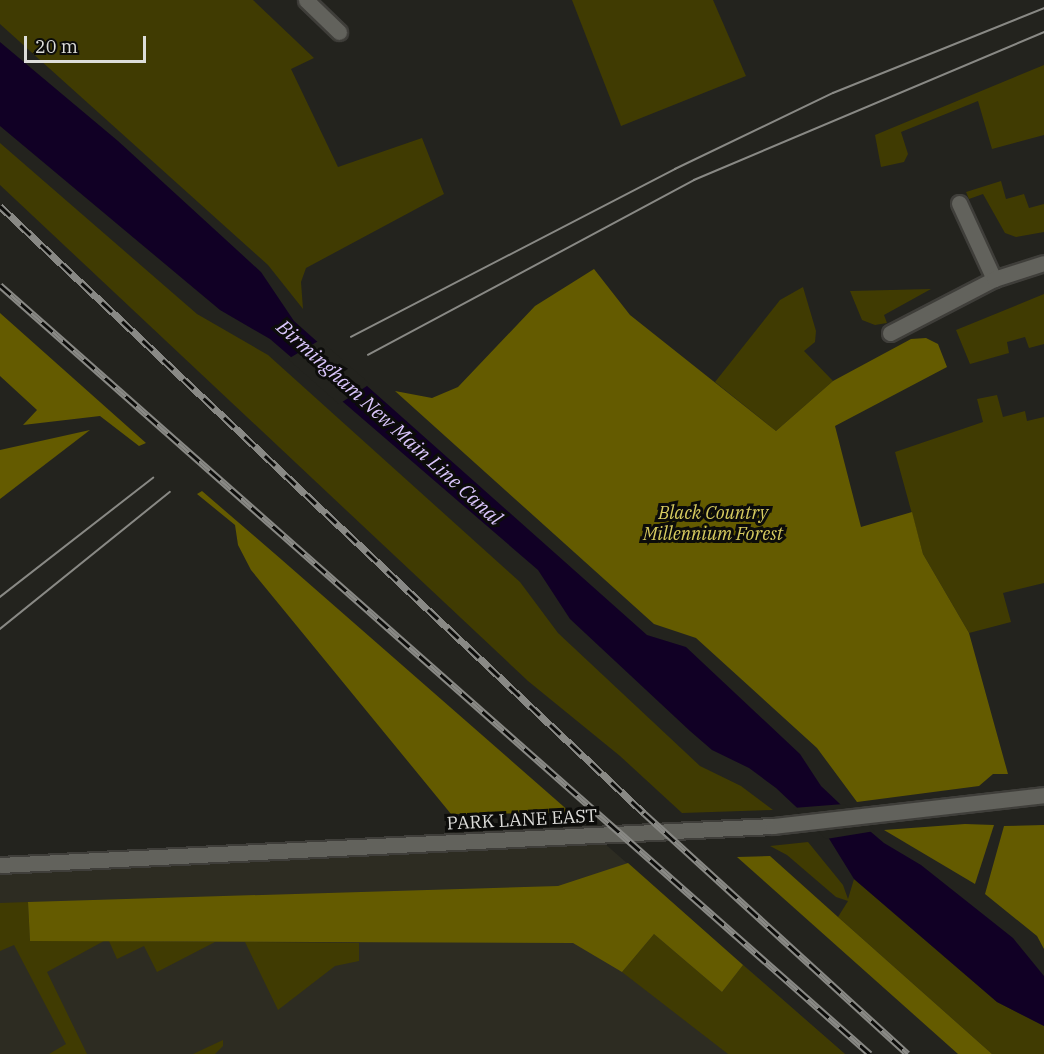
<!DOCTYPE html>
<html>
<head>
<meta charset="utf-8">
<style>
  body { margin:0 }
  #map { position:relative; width:1044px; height:1054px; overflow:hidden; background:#23231e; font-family:"IBM Plex Serif",serif }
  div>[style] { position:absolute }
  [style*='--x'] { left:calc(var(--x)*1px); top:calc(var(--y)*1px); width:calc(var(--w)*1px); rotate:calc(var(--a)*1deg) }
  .built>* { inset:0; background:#2d2c22 }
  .green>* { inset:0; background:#403b02 }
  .forest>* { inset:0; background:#645b00 }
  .water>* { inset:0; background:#110025 }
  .pier>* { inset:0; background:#23231e }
  .roads { filter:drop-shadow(2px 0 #3f3e3a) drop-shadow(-2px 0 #3f3e3a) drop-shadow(0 2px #3f3e3a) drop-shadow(0 -2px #3f3e3a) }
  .minor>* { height:15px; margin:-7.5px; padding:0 7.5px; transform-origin:7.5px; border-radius:7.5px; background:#62625c }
  .tram>* { height:1.5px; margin:-0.75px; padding:0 0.75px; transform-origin:0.75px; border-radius:0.75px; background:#898985 }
  .rail>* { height:7px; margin-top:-3.5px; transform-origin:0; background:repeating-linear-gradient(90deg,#0c0c0a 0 14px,#898985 0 28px); box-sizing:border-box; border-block:2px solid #898985 }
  span { translate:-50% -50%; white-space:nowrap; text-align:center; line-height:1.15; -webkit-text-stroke:6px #0c0c0a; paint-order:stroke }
  .park-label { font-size:18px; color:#d7cb60; font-style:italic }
  .street-label { font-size:18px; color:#ddddda }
  .water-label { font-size:20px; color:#d9c5fb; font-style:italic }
  .scale { position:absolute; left:24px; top:36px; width:122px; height:27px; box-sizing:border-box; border:3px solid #ddddda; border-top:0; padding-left:8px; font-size:18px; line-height:21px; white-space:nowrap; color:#ddddda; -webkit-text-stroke:4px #0c0c0a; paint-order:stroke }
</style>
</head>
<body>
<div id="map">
  <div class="built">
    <i style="clip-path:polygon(596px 836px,845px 1054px,0 1054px,0 865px)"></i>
  </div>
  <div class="green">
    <i style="clip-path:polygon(0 0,253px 0,314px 58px,291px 69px,338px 167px,422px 138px,444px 194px,306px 268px,301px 282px,303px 309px,268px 265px,0 24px)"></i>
    <i style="clip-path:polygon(572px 0,713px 0,746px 76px,621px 126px)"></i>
    <i style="clip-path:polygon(1044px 65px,1044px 135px,992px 149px,978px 101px,901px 132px,908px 154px,904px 162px,881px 167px,875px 135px)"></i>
    <i style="clip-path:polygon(0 143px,197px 314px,268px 355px,520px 582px,558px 633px,700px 766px,741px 786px,773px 810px,682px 813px,620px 756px,528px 681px,0 185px)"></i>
    <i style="clip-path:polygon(1001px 181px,1006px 199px,1024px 194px,1029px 208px,1044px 204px,1044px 232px,1016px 237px,1005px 233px,983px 194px,969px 199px,966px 192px)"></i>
    <i style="clip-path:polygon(803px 287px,816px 331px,815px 342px,804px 351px,833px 381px,776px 431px,715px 382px,780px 300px)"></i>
    <i style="clip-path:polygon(931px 289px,884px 315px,887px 323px,875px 325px,862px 320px,850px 291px)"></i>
    <i style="clip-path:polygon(1044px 294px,1044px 344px,1029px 348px,1025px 337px,1007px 342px,1009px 353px,970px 364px,956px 330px)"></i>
    <i style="clip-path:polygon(997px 395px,1003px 417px,1025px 411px,1027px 421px,1044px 417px,1044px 583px,1003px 593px,1011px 622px,969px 633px,923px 554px,895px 452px,983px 422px,977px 399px)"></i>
    <i style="clip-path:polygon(808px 842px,843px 885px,848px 899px,854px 879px,997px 1002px,1044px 1026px,1044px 1054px,992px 1054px,838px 917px,848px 901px,836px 897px,787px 855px,770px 846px)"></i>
    <i style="clip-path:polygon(28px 902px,30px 941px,104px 941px,47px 972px,87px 1054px,49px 1054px,66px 1044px,14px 945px,0 951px,0 903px)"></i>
    <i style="clip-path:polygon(654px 934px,722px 992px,743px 965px,845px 1054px,728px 1054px,622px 972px)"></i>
    <i style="clip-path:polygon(109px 941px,215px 942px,157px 972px,144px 946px,117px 959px)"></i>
    <i style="clip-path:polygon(245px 942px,359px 943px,359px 961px,335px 966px,278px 1010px)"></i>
    <i style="clip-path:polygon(223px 1040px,223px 1046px,215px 1054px,193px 1054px)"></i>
  </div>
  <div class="forest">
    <i style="clip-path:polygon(594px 269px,630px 315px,776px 431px,833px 381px,911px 339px,926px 338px,938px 344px,947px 367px,835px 426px,861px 527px,912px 512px,923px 554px,969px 633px,1008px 774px,993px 774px,979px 786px,857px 802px,817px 748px,696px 638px,654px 624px,395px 391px,432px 398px,458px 387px,535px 306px)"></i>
    <i style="clip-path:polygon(0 313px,146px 443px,139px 446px,100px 416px,23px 425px,37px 410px,0 376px)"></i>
    <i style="clip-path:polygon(90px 430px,0 499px,0 450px)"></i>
    <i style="clip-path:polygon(202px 491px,282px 560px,571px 813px,451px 814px,251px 570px,238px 545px,235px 525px,197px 494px)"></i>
    <i style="clip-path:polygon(965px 824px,994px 825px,975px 884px,884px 830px)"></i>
    <i style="clip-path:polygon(1044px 825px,1044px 949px,1037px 936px,985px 894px,1004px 826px)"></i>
    <i style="clip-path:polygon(770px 856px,838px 917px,992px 1054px,958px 1054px,737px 857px)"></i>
    <i style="clip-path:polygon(628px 863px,743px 965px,722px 992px,654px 934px,622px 972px,573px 943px,30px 941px,28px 902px,558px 886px)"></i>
  </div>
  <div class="water">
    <i style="clip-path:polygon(0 42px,118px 141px,261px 272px,294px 321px,647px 635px,686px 647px,800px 754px,821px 786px,858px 821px,884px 843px,921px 865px,1013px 938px,1044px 976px,1044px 1026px,997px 1002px,854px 879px,828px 837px,776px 788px,749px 768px,712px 750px,690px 731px,570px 619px,538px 570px,270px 339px,220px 310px,0 126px)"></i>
  </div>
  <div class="pier">
    <i style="clip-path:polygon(320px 340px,370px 384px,339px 404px,288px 359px)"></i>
    <i style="clip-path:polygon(844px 804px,875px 831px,826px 839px,793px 808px)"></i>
  </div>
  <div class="roads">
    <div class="minor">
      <i style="--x:306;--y:0;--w:46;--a:44.1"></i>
      <i style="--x:959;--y:203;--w:84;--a:65.3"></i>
      <i style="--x:890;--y:333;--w:117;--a:-27.4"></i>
      <i style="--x:994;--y:279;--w:52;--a:-17.7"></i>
      <i style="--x:0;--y:865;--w:774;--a:-2.89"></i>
      <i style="--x:773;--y:826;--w:273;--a:-6.5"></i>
    </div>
  </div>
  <div class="tram">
    <i style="--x:351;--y:337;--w:365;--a:-27.4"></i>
    <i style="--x:675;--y:169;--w:175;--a:-25.7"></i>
    <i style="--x:833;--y:93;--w:227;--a:-21.9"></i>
    <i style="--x:368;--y:355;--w:370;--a:-28.2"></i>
    <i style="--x:694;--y:180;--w:380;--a:-22.9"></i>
    <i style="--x:0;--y:597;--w:194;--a:-37.9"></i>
    <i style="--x:0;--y:629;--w:218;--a:-38.9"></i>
  </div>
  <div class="rail">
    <i style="--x:0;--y:206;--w:885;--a:43.31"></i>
    <i style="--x:644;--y:813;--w:357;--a:42.4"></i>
    <i style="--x:0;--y:285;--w:1161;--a:41.47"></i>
  </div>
  <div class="park-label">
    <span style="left:713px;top:524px">Black Country<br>Millennium Forest</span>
  </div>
  <div class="street-label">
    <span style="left:522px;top:820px;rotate:-3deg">PARK LANE EAST</span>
  </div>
  <div class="water-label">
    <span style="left:390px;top:422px;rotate:42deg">Birmingham New Main Line Canal</span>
  </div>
  <div class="scale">20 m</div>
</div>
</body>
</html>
